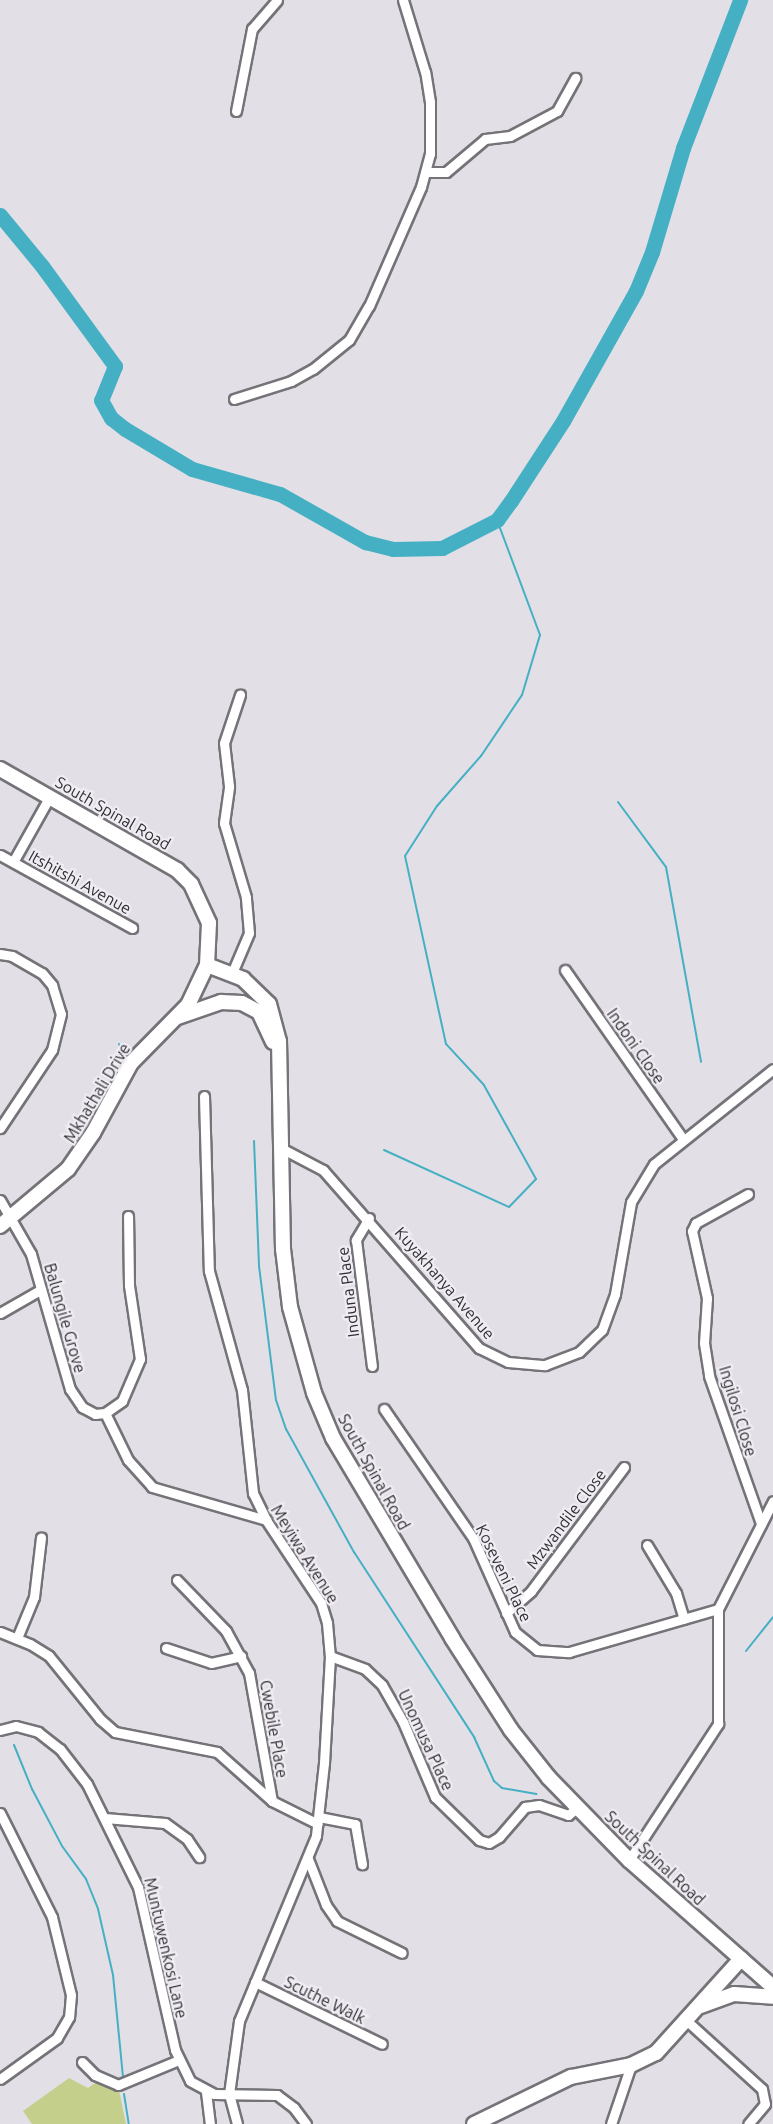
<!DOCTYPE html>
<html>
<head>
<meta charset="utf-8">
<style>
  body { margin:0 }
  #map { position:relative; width:773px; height:2124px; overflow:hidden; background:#e3dfe6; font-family:Ubuntu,sans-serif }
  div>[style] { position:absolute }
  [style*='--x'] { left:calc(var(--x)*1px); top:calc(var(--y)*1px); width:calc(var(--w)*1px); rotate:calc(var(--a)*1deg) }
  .green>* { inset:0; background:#c5cf8c }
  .stream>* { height:2px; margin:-1px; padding:0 1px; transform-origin:1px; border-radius:1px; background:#45b0c4 }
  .river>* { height:15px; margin:-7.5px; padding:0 7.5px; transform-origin:7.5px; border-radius:7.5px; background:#45b0c4 }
  .roads { filter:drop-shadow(2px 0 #757278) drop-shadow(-2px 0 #757278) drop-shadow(0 2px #757278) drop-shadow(0 -2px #757278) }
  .street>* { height:9px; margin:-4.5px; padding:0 4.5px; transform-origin:4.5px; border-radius:4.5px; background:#fff }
  .secondary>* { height:14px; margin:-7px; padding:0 7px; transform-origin:7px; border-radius:7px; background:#fff }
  span { translate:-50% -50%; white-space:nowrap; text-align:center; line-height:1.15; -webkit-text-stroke:4.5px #f0ecf3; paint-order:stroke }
  .street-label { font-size:16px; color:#312f32 }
</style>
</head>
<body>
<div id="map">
  <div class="green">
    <i style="clip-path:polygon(69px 2078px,88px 2088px,98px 2081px,119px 2090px,126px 2124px,32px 2124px,23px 2111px)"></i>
  </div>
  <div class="stream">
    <i style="--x:618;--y:802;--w:81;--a:53.6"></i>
    <i style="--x:666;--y:867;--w:198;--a:79.8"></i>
    <i style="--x:119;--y:1044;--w:4;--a:63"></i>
    <i style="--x:254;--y:1141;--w:125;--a:87.7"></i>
    <i style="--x:259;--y:1266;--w:135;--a:82.8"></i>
    <i style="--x:276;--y:1400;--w:31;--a:71"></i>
    <i style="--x:286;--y:1429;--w:141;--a:61.1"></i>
    <i style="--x:354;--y:1552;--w:221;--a:57"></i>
    <i style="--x:474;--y:1737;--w:48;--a:65.6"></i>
    <i style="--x:494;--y:1781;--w:11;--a:41"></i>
    <i style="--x:502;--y:1788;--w:35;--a:10"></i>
    <i style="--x:384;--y:1150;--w:137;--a:24.5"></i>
    <i style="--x:509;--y:1207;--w:39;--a:-46"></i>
    <i style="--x:536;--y:1179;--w:107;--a:-119"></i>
    <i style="--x:484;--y:1085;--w:56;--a:-132.8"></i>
    <i style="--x:446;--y:1044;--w:192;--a:-102.3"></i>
    <i style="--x:405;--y:856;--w:59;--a:-57.4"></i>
    <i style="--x:437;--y:806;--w:67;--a:-48.7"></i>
    <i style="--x:481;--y:756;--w:73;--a:-56.1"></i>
    <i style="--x:522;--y:695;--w:63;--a:-73.3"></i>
    <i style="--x:540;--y:635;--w:123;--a:-110.5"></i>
    <i style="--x:746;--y:1651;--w:43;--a:-51.5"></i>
    <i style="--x:14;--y:1745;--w:48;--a:67.8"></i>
    <i style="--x:32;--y:1789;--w:64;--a:62.2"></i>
    <i style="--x:62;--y:1846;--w:41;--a:54"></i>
    <i style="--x:86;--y:1879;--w:32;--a:68"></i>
    <i style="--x:98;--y:1909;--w:68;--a:77.2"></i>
    <i style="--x:113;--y:1975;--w:102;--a:84.4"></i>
    <i style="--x:124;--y:2094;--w:30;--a:81"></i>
  </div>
  <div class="river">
    <i style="--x:0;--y:215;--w:66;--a:50.5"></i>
    <i style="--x:42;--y:266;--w:124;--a:53.9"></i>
    <i style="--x:115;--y:366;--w:37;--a:112"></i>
    <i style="--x:101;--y:400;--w:21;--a:61"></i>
    <i style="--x:111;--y:418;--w:18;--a:38"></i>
    <i style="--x:125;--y:429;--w:78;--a:30.8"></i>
    <i style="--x:192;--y:469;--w:91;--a:15.9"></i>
    <i style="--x:280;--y:494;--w:98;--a:29.5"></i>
    <i style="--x:365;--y:542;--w:29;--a:14"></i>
    <i style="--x:393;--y:549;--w:49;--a:-1.2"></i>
    <i style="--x:442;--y:548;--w:62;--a:-27"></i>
    <i style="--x:497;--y:520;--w:24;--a:-54"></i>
    <i style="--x:511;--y:501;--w:95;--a:-57"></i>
    <i style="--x:563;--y:421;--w:149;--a:-60.7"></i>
    <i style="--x:636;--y:291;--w:42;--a:-67.7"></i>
    <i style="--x:652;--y:252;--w:109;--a:-73.4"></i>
    <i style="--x:683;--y:148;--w:159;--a:-68.9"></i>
  </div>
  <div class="roads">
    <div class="street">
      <i style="--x:236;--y:111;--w:84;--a:-79"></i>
      <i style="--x:252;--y:29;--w:38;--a:-49"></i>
      <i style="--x:427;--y:172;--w:19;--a:0"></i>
      <i style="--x:446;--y:172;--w:51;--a:-40.2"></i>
      <i style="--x:485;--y:139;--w:25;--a:-7"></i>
      <i style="--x:510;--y:136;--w:53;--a:-28"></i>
      <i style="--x:557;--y:111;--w:38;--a:-61"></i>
      <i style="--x:234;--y:399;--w:60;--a:-17.5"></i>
      <i style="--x:291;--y:381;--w:25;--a:-29"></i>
      <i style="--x:313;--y:369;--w:46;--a:-38.9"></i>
      <i style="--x:349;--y:340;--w:39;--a:-60"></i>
      <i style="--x:369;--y:306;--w:130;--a:-66.4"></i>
      <i style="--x:421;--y:187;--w:34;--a:-75"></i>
      <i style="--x:430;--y:154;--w:52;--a:-90"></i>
      <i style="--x:430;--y:102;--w:30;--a:-99"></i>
      <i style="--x:425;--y:72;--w:75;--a:-107"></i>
      <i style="--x:0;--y:855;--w:151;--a:28.9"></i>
      <i style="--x:13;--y:862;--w:76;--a:-60.7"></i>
      <i style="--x:0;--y:954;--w:12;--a:9"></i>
      <i style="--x:12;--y:956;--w:34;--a:30"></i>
      <i style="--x:42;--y:973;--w:16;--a:50"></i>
      <i style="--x:52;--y:985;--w:30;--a:73"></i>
      <i style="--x:61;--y:1014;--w:37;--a:104"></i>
      <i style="--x:52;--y:1050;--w:94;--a:123.7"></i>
      <i style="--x:565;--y:970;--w:206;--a:55.1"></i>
      <i style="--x:232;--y:973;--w:43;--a:-67"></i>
      <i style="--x:249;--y:933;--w:36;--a:-95"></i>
      <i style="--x:246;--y:897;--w:77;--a:-106.6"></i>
      <i style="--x:224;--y:823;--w:37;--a:-82"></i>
      <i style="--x:229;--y:786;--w:43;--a:-96.6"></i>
      <i style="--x:224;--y:743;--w:51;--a:-71.6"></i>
      <i style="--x:204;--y:1096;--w:175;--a:88.4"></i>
      <i style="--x:209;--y:1271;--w:123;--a:74.5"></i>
      <i style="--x:242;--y:1390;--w:104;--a:83.9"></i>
      <i style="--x:253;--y:1493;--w:30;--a:64"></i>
      <i style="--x:266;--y:1520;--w:100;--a:56.5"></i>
      <i style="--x:321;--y:1603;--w:21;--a:73"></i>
      <i style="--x:327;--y:1623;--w:33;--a:85"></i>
      <i style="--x:330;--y:1656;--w:107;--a:93.2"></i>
      <i style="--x:324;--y:1763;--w:73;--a:96.3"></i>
      <i style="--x:316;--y:1836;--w:200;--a:112.6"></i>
      <i style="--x:239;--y:2021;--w:74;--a:97.8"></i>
      <i style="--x:229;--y:2094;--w:31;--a:75"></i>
      <i style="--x:279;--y:1147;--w:50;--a:27.6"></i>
      <i style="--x:323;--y:1170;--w:237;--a:48.8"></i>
      <i style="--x:479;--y:1348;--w:32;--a:26"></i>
      <i style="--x:508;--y:1362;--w:37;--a:5"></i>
      <i style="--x:545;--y:1365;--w:36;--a:-21"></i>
      <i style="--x:579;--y:1352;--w:32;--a:-44"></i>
      <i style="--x:602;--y:1330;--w:38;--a:-70"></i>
      <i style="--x:615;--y:1294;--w:93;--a:-80.1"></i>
      <i style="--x:631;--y:1202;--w:44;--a:-58.8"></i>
      <i style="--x:654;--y:1164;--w:152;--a:-38.6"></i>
      <i style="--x:748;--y:1194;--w:60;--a:150.9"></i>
      <i style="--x:696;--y:1223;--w:9;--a:117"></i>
      <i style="--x:692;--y:1231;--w:69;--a:77.4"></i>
      <i style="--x:707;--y:1298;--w:45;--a:93.8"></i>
      <i style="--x:704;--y:1343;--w:33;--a:81"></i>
      <i style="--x:709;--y:1376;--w:157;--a:70.6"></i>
      <i style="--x:0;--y:1200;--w:62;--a:60.1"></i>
      <i style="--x:31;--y:1254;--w:141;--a:73.9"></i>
      <i style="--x:70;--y:1389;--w:22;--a:56"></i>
      <i style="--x:82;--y:1407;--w:15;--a:28"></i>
      <i style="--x:95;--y:1414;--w:10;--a:-6"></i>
      <i style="--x:105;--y:1413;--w:21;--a:-35"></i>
      <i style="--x:122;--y:1401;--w:46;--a:-66.8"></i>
      <i style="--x:140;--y:1359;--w:75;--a:-98.5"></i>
      <i style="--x:129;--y:1285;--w:69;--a:-90.8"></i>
      <i style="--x:369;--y:1218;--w:26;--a:121"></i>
      <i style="--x:356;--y:1240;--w:127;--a:82.8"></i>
      <i style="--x:0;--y:1313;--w:46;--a:-29.9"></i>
      <i style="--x:384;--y:1409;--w:157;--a:55.4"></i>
      <i style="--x:473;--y:1538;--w:103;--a:65.9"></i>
      <i style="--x:515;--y:1632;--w:28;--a:39"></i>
      <i style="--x:537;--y:1650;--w:32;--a:4"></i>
      <i style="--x:569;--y:1652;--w:155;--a:-16.1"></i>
      <i style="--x:105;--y:1413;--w:52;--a:63.9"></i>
      <i style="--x:128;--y:1460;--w:36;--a:48"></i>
      <i style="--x:152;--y:1487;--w:119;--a:16.1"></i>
      <i style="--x:647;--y:1545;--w:56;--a:58.9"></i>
      <i style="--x:676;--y:1593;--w:27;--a:73"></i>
      <i style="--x:177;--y:1580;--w:71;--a:46.1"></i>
      <i style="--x:226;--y:1631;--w:48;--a:61.3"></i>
      <i style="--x:249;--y:1673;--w:130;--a:79.8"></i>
      <i style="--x:506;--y:1613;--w:33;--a:-41"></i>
      <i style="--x:531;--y:1591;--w:155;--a:-53.1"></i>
      <i style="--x:0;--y:1632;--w:32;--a:22"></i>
      <i style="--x:30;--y:1644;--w:22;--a:32"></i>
      <i style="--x:49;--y:1656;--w:81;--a:51"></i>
      <i style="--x:100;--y:1719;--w:20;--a:41"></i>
      <i style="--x:115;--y:1732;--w:104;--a:11.1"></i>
      <i style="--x:217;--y:1752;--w:74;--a:41.7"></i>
      <i style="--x:272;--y:1801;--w:51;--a:26.6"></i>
      <i style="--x:17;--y:1638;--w:44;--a:-67.5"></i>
      <i style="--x:34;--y:1597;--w:60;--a:-83.3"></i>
      <i style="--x:166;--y:1648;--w:47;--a:18.4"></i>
      <i style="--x:211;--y:1663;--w:31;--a:-13"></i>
      <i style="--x:330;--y:1656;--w:37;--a:20"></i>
      <i style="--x:365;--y:1669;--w:23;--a:43"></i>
      <i style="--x:382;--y:1685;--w:43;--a:60.4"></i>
      <i style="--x:403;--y:1722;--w:82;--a:66.9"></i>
      <i style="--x:435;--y:1797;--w:62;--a:44.3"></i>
      <i style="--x:479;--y:1840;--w:10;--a:17"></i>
      <i style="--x:489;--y:1843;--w:12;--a:-31"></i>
      <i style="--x:499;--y:1837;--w:40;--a:-49"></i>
      <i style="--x:525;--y:1807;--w:14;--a:-8"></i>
      <i style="--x:539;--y:1805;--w:31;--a:19"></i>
      <i style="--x:568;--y:1815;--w:11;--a:-38"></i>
      <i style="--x:0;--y:1730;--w:16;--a:-14"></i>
      <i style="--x:16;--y:1726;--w:23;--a:15"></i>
      <i style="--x:38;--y:1732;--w:28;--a:38"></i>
      <i style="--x:60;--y:1749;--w:44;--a:52.4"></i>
      <i style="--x:87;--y:1784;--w:115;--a:63.7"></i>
      <i style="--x:138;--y:1887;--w:167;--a:77.2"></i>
      <i style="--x:175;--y:2050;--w:34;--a:64"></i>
      <i style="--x:190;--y:2081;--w:27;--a:28"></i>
      <i style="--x:214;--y:2094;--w:63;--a:0.9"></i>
      <i style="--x:277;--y:2095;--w:21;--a:37"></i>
      <i style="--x:294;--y:2108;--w:20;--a:53"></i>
      <i style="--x:0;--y:1813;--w:116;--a:63.4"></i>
      <i style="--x:52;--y:1917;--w:80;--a:76.3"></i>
      <i style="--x:71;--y:1995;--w:22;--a:95"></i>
      <i style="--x:69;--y:2017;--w:24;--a:120"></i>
      <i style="--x:57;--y:2038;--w:70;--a:144.3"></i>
      <i style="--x:319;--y:1817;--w:37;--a:11"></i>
      <i style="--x:355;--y:1824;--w:41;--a:80.1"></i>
      <i style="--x:105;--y:1818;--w:60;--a:4.8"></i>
      <i style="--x:165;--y:1823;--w:27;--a:36"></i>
      <i style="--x:187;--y:1839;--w:22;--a:56"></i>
      <i style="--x:308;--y:1859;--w:49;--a:68.6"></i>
      <i style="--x:326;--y:1905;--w:19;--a:55"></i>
      <i style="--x:337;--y:1921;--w:72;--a:26.2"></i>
      <i style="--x:629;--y:1860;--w:163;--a:-56.8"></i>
      <i style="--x:718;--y:1724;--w:115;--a:-90"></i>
      <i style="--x:718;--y:1609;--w:121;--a:-63"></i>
      <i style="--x:255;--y:1982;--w:141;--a:26"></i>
      <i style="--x:687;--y:2021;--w:101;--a:42.2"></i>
      <i style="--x:762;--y:2089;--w:15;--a:79"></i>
      <i style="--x:765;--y:2104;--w:26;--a:130"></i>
      <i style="--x:82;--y:2062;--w:18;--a:45"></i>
      <i style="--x:95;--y:2075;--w:25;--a:23"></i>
      <i style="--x:118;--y:2085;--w:66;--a:-22.3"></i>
      <i style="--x:206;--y:2092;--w:32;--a:83"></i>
      <i style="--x:611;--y:2124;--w:62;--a:-71.3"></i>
    </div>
    <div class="secondary">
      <i style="--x:0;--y:769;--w:204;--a:29.7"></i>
      <i style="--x:177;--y:870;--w:20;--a:45"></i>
      <i style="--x:191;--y:884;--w:43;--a:65.2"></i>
      <i style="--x:209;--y:923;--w:42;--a:92.7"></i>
      <i style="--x:207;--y:965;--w:39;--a:21"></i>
      <i style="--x:243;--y:979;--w:36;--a:44"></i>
      <i style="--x:269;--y:1004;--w:38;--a:75"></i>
      <i style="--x:279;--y:1041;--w:208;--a:88.9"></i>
      <i style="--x:283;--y:1249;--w:58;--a:83.1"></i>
      <i style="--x:290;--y:1307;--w:89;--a:74.4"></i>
      <i style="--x:314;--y:1393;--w:49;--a:67.1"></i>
      <i style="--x:333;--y:1438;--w:233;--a:59.2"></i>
      <i style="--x:452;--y:1638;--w:109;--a:57.3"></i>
      <i style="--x:511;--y:1730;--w:61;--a:51.6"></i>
      <i style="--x:549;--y:1778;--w:115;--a:45.7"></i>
      <i style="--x:629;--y:1860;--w:192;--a:41.4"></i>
      <i style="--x:178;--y:1017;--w:46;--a:-19.2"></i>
      <i style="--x:221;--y:1002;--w:21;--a:3"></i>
      <i style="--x:242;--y:1003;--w:19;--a:28"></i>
      <i style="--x:259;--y:1012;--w:33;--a:65"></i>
      <i style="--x:0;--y:1226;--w:89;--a:-40"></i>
      <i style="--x:68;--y:1169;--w:44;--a:-55.2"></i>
      <i style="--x:93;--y:1133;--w:80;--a:-61.5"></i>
      <i style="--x:131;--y:1063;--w:81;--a:-45.5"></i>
      <i style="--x:188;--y:1005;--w:44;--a:-64.6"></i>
      <i style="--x:701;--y:2006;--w:35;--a:-20"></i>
      <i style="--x:734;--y:1994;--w:39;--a:4"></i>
      <i style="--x:474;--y:2124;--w:108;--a:-25.9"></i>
      <i style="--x:571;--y:2077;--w:61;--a:-11.3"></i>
      <i style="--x:631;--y:2065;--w:28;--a:-26"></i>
      <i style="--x:656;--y:2053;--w:127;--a:-47.9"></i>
    </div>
  </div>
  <div class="street-label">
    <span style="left:113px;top:813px;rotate:30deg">South Spinal Road</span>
    <span style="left:80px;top:882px;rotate:29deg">Itshitshi Avenue</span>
    <span style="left:636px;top:1046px;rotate:55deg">Indoni Close</span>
    <span style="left:97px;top:1093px;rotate:-59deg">Mkhathali Drive</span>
    <span style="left:445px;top:1283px;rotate:49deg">Kuyakhanya Avenue</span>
    <span style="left:348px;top:1292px;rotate:-97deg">Induna Place</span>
    <span style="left:65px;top:1318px;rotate:74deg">Balungile Grove</span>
    <span style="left:738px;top:1411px;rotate:73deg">Ingilosi Close</span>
    <span style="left:374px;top:1472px;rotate:61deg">South Spinal Road</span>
    <span style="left:566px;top:1519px;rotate:-53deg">Mzwandile Close</span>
    <span style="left:305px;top:1554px;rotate:58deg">Meyiwa Avenue</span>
    <span style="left:504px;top:1573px;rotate:64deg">Koseveni Place</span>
    <span style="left:274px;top:1729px;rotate:80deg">Cwebile Place</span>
    <span style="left:426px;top:1740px;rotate:65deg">Unomusa Place</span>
    <span style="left:655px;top:1858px;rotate:43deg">South Spinal Road</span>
    <span style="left:166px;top:1948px;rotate:77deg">Muntuwenkosi Lane</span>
    <span style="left:325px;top:2000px;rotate:26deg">Scuthe Walk</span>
  </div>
</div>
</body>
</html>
